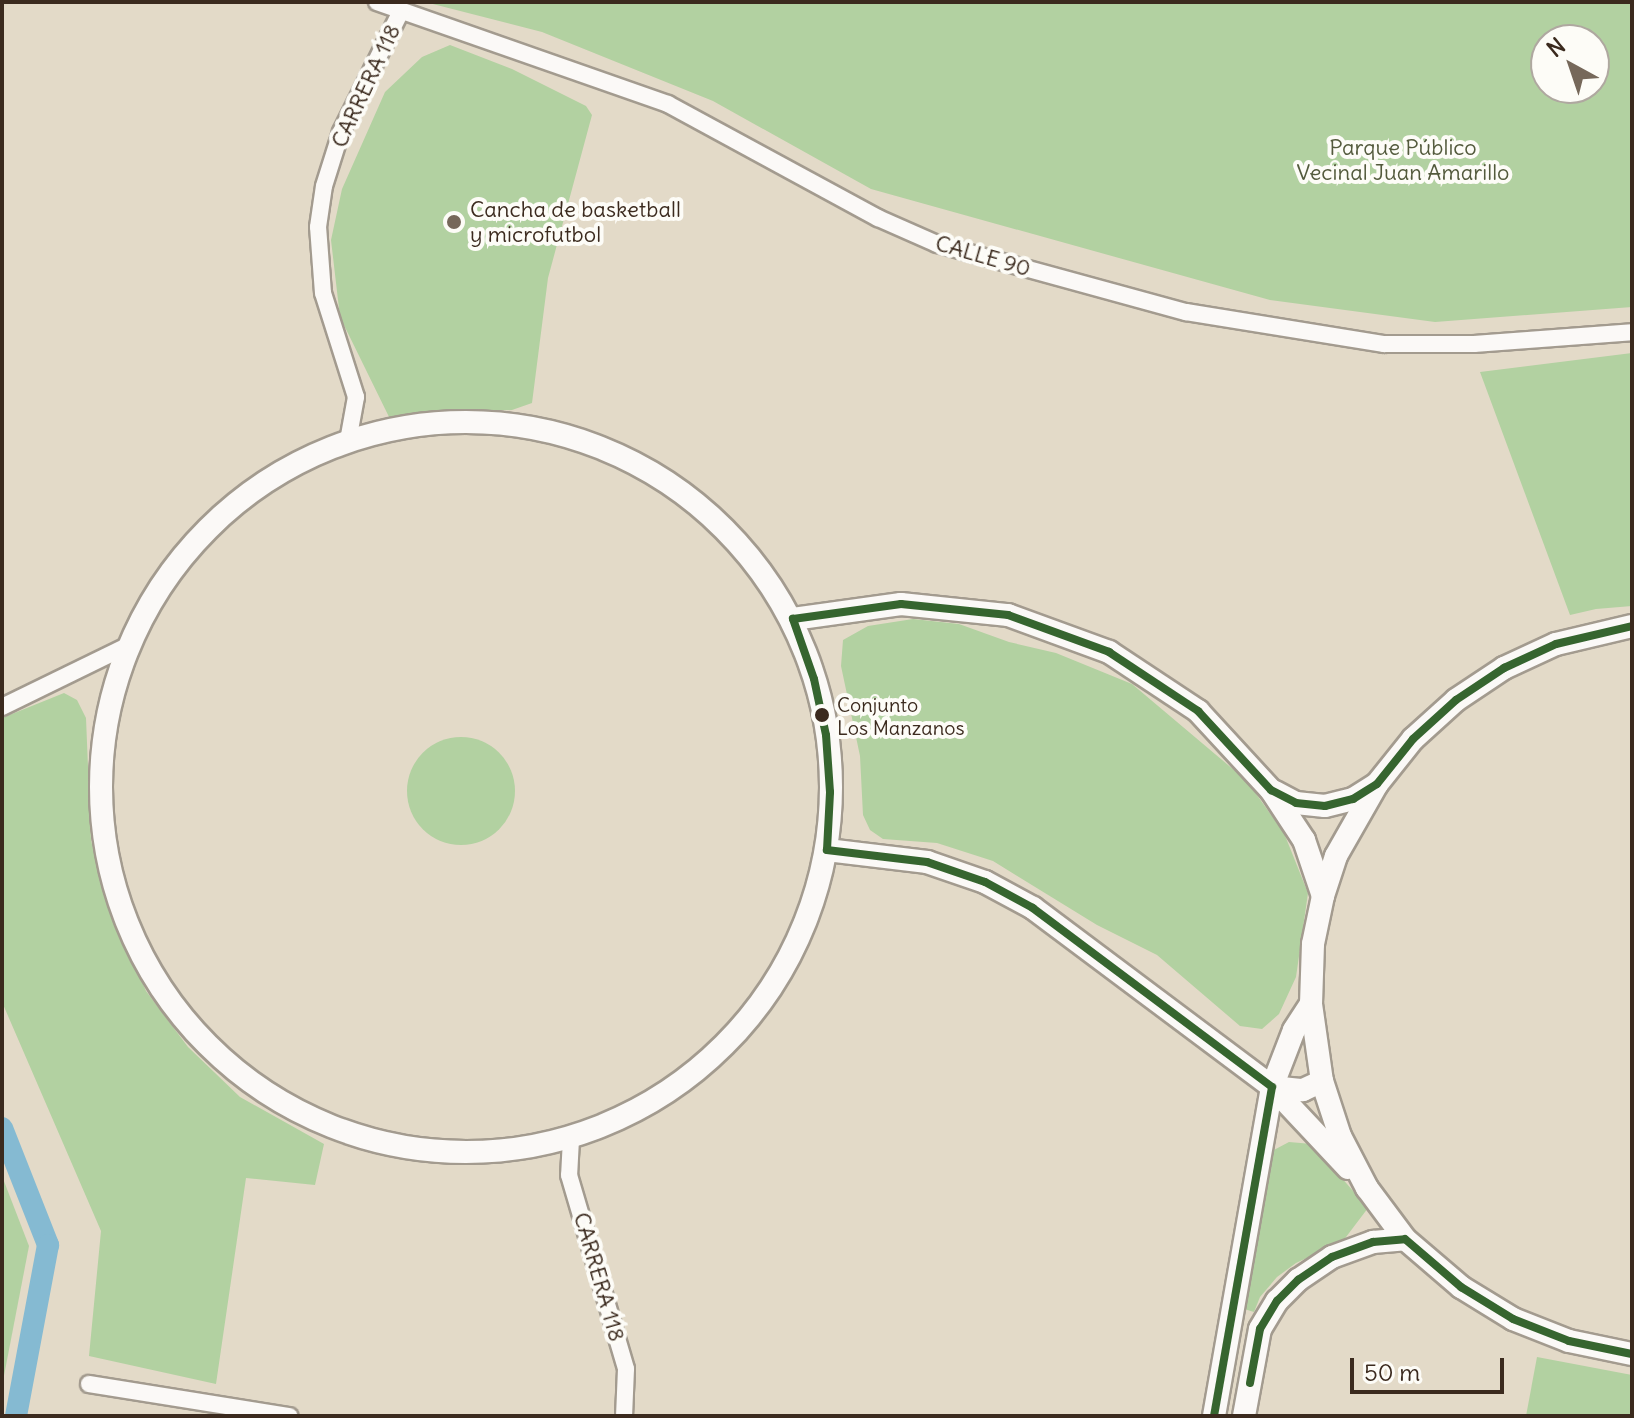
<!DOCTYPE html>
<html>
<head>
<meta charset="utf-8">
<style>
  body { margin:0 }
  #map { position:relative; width:1634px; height:1418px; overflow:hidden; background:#e3dac8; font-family:Delius,sans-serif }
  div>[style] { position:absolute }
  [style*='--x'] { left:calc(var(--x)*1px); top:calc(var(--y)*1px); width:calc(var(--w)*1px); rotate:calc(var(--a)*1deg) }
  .green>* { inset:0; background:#b2d1a1 }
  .round { border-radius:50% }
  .canal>* { height:22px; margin:-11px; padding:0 11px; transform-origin:11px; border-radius:11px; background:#85bad2 }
  .roads { filter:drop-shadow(2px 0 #a39b8f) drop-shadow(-2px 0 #a39b8f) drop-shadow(0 2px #a39b8f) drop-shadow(0 -2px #a39b8f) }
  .minor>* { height:16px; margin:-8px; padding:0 8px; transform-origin:8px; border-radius:8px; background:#fbf9f7 }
  .tertiary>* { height:22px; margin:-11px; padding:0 11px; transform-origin:11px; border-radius:11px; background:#fbf9f7 }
  .tertiary>.ring { margin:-11px; padding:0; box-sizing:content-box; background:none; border:22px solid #fbf9f7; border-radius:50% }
  .bus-1>* { height:8px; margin:-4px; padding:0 4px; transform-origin:4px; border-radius:4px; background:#36652f }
  .dots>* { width:22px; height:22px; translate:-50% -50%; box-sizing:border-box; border:4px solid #fdfcf7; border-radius:50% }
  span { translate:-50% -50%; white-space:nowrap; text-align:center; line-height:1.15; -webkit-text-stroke:8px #fdfcf7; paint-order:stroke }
  .bus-label { font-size:20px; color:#3b2a1e }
  .left { translate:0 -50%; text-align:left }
  .street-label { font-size:22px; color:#3b2a1e }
  .park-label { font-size:22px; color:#535a3c }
  .poi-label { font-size:22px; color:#3b2a1e }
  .frame { position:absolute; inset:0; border:4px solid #3b2a1e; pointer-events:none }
  .north { position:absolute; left:1530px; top:24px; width:80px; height:80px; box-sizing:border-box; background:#fdfcf7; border:2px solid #afa8a0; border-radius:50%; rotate:320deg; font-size:22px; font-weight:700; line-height:32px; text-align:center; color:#3b2a1e }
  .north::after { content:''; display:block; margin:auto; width:28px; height:36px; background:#76685a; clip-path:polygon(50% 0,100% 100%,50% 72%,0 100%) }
  .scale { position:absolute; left:1350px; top:1358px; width:154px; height:36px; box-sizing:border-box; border:4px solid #3b2a1e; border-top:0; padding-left:10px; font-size:24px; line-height:28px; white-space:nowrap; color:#3b2a1e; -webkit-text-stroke:6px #fdfcf7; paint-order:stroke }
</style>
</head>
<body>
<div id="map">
  <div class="green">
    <i style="clip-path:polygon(evenodd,425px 2px,1632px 2px,1632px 307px,1435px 322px,1270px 300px,871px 189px,713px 101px,542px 32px,425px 2px,1546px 40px,1594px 40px,1594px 88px,1546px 88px,1546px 40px)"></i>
    <i style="clip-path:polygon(450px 45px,512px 69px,586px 106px,592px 115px,548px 278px,532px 403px,512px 410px,452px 412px,391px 421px,340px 317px,331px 240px,342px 189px,385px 92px,422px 57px)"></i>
    <i style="clip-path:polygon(1632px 353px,1632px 606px,1596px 609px,1570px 615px,1480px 372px)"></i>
    <i style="clip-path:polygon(913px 619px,959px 624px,1009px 642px,1056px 653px,1132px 684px,1247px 781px,1284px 833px,1308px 893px,1296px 977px,1279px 1014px,1262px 1029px,1240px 1026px,1157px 955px,1097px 925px,993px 861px,937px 843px,883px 839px,870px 830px,863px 815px,860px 756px,841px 666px,843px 640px,868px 626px)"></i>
    <i style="clip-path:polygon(64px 693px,77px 700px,86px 718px,91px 840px,102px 886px,146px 991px,188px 1047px,240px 1097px,324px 1144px,315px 1185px,246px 1178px,216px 1384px,89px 1356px,101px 1231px,2px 1002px,2px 718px)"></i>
    <i class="round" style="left:407px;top:737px;width:108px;height:108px"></i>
    <i style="clip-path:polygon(1289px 1142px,1312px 1144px,1368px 1208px,1343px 1241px,1296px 1263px,1277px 1277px,1260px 1297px,1254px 1312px,1241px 1308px,1272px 1151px)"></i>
    <i style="clip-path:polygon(2px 1176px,29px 1246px,2px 1386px)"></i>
    <i style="clip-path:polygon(1537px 1357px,1632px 1375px,1632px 1416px,1526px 1416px)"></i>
  </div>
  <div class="canal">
    <i style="--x:2;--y:1128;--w:126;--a:68.5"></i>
    <i style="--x:48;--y:1245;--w:174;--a:100.6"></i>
  </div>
  <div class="roads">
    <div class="minor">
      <i style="--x:377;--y:2;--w:308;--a:19.3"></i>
      <i style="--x:668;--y:104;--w:239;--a:28.5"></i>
      <i style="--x:878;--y:218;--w:64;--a:23.8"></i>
      <i style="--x:937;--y:244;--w:258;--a:15.3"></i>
      <i style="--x:1186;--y:312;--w:201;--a:9.2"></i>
      <i style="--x:1384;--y:344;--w:90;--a:0"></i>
      <i style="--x:1474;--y:344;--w:158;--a:-4.3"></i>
      <i style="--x:348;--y:441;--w:45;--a:-79.7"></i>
      <i style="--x:356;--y:397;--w:109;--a:-107.6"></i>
      <i style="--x:323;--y:293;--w:66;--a:-94.3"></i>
      <i style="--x:318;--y:227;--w:41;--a:-81.7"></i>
      <i style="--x:324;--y:186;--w:57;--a:-72.5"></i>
      <i style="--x:341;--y:132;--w:135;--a:-63.6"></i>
      <i style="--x:2;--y:707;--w:141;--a:-26"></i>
      <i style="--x:571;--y:1139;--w:36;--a:93"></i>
      <i style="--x:569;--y:1175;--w:202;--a:73.6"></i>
      <i style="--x:626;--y:1369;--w:47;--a:92.4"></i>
      <i style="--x:89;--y:1384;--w:203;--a:9.1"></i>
    </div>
    <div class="tertiary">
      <i class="ring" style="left:101px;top:422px;width:708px;height:708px"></i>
      <i style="--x:793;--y:619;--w:109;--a:-7.9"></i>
      <i style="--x:901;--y:604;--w:108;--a:5.9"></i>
      <i style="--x:1008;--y:615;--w:108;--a:20.1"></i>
      <i style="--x:1109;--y:652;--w:107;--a:33.5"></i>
      <i style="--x:1198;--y:711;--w:108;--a:47.3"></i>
      <i style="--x:1271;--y:790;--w:60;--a:56.6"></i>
      <i style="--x:1304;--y:840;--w:59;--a:71.3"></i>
      <i style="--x:1377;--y:784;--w:83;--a:119.7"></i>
      <i style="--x:1336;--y:856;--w:42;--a:108"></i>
      <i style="--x:1323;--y:896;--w:49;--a:101.8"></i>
      <i style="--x:1313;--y:944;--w:60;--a:91.9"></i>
      <i style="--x:1311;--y:1004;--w:78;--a:81.9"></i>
      <i style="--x:1322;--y:1081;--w:58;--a:71.9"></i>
      <i style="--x:1340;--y:1136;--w:59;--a:62.6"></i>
      <i style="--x:1367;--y:1188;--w:64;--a:53.3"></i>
      <i style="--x:1405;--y:1239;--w:74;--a:40.6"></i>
      <i style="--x:1461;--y:1287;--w:61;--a:31.6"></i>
      <i style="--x:1513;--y:1319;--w:60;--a:21.4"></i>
      <i style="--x:1569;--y:1341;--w:64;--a:11.7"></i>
      <i style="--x:1275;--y:792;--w:24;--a:28"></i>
      <i style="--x:1296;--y:803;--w:29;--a:6"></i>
      <i style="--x:1325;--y:806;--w:29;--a:-14"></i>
      <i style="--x:1353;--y:799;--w:28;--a:-32"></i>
      <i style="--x:1377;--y:784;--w:58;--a:-51.3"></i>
      <i style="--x:1413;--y:739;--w:58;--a:-42.2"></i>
      <i style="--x:1456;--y:700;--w:58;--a:-33.7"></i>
      <i style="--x:1504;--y:668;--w:57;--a:-24.8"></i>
      <i style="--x:1556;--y:644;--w:78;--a:-13.3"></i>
      <i style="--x:827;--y:850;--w:101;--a:6.8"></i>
      <i style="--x:927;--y:862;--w:61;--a:19"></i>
      <i style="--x:985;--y:882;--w:55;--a:28.4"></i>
      <i style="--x:1033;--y:908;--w:299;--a:36.8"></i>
      <i style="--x:1272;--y:1087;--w:111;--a:46.8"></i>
      <i style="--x:1272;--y:1087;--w:31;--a:6"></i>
      <i style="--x:1303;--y:1090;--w:21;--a:-25"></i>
      <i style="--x:1214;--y:1416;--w:334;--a:-80"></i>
      <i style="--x:1272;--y:1087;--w:61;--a:-68.9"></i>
      <i style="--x:1294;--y:1030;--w:31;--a:-57"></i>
      <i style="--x:1244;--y:1416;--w:88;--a:-79.6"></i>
      <i style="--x:1260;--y:1329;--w:33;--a:-59"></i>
      <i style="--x:1277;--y:1301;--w:30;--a:-45"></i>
      <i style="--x:1298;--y:1280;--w:41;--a:-34.1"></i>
      <i style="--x:1332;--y:1257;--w:44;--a:-20.1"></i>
      <i style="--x:1373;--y:1242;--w:32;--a:-5"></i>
    </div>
  </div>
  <div class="bus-1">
    <i style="--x:1250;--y:1383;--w:55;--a:-79.5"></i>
    <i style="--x:1260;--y:1329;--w:33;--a:-59"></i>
    <i style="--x:1277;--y:1301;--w:30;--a:-45"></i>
    <i style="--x:1298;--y:1280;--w:41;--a:-34.1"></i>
    <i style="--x:1332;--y:1257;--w:44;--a:-20.1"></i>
    <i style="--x:1373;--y:1242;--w:32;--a:-5"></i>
    <i style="--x:1405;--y:1239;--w:74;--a:40.6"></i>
    <i style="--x:1461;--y:1287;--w:61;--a:31.6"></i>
    <i style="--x:1513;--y:1319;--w:60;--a:21.4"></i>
    <i style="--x:1569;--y:1341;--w:64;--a:11.7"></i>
    <i style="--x:1214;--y:1416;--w:334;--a:-80"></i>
    <i style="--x:1272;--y:1087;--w:299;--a:-143.2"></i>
    <i style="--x:1033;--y:908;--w:55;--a:-151.6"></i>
    <i style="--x:985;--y:882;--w:61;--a:-161"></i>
    <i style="--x:927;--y:862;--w:101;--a:-173.2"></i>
    <i style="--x:827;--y:850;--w:58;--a:-87"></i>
    <i style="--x:830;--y:792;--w:57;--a:-94"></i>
    <i style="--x:826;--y:735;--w:57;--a:-102.1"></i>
    <i style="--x:814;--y:679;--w:64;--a:-109.3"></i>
    <i style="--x:793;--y:619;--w:109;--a:-7.9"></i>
    <i style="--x:901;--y:604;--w:108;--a:5.9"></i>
    <i style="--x:1008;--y:615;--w:108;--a:20.1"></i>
    <i style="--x:1109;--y:652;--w:107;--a:33.5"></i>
    <i style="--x:1198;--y:711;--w:108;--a:47.3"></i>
    <i style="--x:1271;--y:790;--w:28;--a:27"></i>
    <i style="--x:1296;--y:803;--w:29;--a:6"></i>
    <i style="--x:1325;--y:806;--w:29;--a:-14"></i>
    <i style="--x:1353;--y:799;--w:28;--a:-32"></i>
    <i style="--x:1377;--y:784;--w:58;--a:-51.3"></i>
    <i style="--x:1413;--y:739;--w:58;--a:-42.2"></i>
    <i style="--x:1456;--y:700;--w:58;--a:-33.7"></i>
    <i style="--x:1504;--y:668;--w:57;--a:-24.8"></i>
    <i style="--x:1556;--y:644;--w:78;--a:-13.3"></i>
  </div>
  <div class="dots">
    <i style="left:454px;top:222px;background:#76685a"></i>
    <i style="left:822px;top:715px;background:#3b2a1e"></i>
  </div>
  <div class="bus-label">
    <span class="left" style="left:837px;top:716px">Conjunto<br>Los Manzanos</span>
  </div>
  <div class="street-label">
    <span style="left:366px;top:86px;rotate:-65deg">CARRERA 118</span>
    <span style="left:983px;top:256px;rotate:16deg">CALLE 90</span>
    <span style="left:599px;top:1277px;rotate:74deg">CARRERA 118</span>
  </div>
  <div class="park-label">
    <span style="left:1403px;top:160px">Parque Público<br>Vecinal Juan Amarillo</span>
  </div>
  <div class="poi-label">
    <span class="left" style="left:470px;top:222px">Cancha de basketball<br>y microfutbol</span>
  </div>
  <div class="frame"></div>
  <div class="north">N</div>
  <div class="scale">50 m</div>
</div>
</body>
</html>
